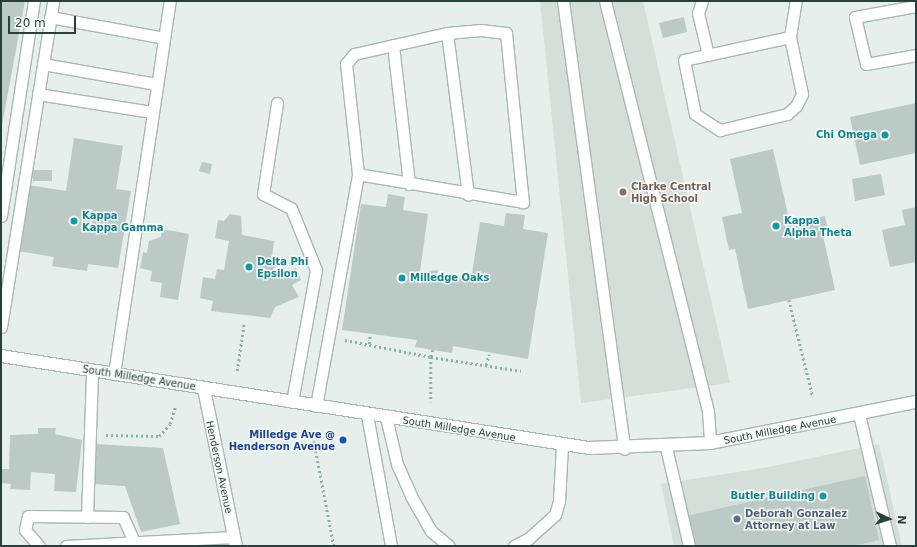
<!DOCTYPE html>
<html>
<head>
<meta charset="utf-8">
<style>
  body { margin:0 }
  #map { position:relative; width:917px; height:547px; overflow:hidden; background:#e6efeb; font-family:"DejaVu Sans",sans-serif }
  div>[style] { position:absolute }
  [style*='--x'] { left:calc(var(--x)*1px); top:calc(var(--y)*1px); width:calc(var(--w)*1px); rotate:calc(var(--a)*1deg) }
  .built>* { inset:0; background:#d4dfda }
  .building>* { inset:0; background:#bbcac4 }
  .path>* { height:2.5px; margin-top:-1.25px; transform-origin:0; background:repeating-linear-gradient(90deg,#86b3a5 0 2px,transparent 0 5px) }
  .roads { filter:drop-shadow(1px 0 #a8b8b2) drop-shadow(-1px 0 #a8b8b2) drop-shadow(0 1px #a8b8b2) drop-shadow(0 -1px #a8b8b2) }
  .service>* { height:11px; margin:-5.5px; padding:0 5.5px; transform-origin:5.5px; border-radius:5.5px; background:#fff }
  .minor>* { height:12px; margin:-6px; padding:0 6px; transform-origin:6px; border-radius:6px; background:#fff }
  .secondary>* { height:12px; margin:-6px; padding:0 6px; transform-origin:6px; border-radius:6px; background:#fff }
  .dots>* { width:11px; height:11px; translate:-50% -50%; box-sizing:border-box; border:2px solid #f7fbf9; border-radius:50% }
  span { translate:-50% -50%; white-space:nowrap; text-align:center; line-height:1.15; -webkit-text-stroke:3px #f7fbf9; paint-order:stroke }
  .culture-label { font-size:10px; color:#0d838f; font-weight:700 }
  .right { translate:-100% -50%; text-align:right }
  .left { translate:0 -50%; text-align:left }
  .education-label { font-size:10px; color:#785e54; font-weight:700 }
  .street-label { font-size:10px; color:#24423a }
  .transit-label { font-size:10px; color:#164399; font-weight:700 }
  .service-label { font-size:10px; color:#4e5e75; font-weight:700 }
  .frame { position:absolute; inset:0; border:2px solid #24423a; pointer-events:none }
  .north { position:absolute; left:869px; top:499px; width:40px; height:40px; -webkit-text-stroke:3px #f7fbf9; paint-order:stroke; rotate:94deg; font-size:11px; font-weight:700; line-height:16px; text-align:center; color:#24423a }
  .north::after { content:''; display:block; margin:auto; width:14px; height:18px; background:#24423a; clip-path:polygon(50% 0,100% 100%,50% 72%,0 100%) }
  .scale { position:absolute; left:8px; top:16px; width:68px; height:18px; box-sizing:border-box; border:2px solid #24423a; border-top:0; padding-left:5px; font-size:12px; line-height:14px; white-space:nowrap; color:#24423a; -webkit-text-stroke:3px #f7fbf9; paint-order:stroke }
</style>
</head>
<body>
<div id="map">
  <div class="built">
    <i style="clip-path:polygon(540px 1px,643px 1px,730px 383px,581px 403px)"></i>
    <i style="clip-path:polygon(879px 444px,902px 546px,674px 546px,661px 484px,763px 468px)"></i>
  </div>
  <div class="building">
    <i style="clip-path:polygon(1px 1px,25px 1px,2px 125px,1px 125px)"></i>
    <i style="clip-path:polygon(684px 17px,687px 32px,663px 38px,659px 23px)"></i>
    <i style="clip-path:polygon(916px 103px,916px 153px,860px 165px,850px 117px)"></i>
    <i style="clip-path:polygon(74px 138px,123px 146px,116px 189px,131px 191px,118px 268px,88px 264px,87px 271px,52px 266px,54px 257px,18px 251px,28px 185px,66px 191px)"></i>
    <i style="clip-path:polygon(773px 149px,790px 223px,825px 216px,828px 230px,822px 231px,835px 290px,748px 309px,735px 249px,729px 250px,722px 217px,742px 213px,730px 159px)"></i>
    <i style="clip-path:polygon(202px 162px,212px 164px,210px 174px,199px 171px)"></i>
    <i style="clip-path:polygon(32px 170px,52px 170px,52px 181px,33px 181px)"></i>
    <i style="clip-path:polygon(881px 174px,885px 195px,855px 201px,852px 179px)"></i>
    <i style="clip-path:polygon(388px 194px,405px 197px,403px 210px,428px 214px,420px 272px,438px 270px,437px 275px,471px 280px,480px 222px,504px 226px,506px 213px,525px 215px,523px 229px,548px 233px,528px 359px,453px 346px,452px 353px,433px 350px,415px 347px,417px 340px,342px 330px,361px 204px,386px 207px)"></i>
    <i style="clip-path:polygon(916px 207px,916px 262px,890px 267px,882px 230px,905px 225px,902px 210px)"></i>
    <i style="clip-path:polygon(230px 214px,241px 216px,242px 235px,274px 241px,272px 256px,275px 266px,270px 277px,285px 269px,286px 272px,296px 268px,301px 280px,292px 285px,299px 297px,275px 307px,270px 318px,211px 311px,213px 301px,200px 298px,203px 277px,215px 279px,217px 269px,224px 270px,229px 241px,215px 238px,218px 220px,224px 221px)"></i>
    <i style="clip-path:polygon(162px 229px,189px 234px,178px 300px,160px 297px,162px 283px,150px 281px,152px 271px,140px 268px,143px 252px,147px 253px,149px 241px,161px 237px)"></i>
    <i style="clip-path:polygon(38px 428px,56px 428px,55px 434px,82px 440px,76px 492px,54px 491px,55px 474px,31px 472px,30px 490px,10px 489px,11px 484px,1px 483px,2px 469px,9px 469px,10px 435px,38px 434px)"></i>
    <i style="clip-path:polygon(95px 444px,163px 448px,180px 524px,141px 532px,125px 486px,93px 484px)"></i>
    <i style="clip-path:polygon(865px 476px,879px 540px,854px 546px,693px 546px,686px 516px)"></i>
  </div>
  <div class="path">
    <i style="--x:789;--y:300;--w:100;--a:76.1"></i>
    <i style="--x:345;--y:340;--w:88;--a:11.2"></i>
    <i style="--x:431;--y:357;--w:45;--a:90"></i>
    <i style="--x:369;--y:344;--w:10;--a:-84"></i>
    <i style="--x:433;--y:350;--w:7;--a:106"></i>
    <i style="--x:431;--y:357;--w:91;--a:8.8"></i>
    <i style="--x:486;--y:365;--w:11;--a:-75"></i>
    <i style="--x:237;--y:371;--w:49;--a:-81.7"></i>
    <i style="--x:106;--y:435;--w:53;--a:1.1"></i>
    <i style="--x:159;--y:436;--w:16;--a:-47"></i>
    <i style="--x:170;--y:424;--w:17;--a:-73"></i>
    <i style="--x:314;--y:441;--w:107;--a:79.2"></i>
  </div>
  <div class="roads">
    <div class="service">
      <i style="--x:563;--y:1;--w:452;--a:82.2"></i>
      <i style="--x:605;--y:1;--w:423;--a:75.9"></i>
      <i style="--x:708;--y:411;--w:32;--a:86"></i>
      <i style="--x:702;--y:1;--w:13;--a:108"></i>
      <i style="--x:698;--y:13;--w:43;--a:76.6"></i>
      <i style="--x:916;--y:6;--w:62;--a:169.8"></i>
      <i style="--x:855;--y:17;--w:48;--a:76.8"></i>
      <i style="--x:866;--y:64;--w:51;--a:-10.2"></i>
      <i style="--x:50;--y:17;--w:116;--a:10.4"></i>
      <i style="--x:447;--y:33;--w:163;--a:82.6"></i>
      <i style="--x:790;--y:37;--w:108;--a:167.8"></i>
      <i style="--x:684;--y:60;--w:55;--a:78.5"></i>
      <i style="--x:695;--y:114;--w:30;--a:33"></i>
      <i style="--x:720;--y:130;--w:69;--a:-13.4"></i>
      <i style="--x:787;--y:114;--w:12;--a:-42"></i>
      <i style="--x:796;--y:106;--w:13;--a:-63"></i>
      <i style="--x:802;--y:94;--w:58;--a:-101.9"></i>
      <i style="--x:790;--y:37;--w:36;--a:-81"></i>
      <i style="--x:393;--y:45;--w:140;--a:83.4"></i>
      <i style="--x:43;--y:64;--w:115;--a:10"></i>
      <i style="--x:38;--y:94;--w:115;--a:9"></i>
      <i style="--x:277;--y:103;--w:92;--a:98.7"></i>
      <i style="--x:263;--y:194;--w:31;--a:27"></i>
      <i style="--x:291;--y:208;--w:67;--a:68"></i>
      <i style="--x:316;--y:270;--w:134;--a:100.3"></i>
      <i style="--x:1;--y:216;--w:218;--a:-81.3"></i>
      <i style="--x:1;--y:327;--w:330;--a:-80.9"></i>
      <i style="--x:114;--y:374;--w:377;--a:-81.5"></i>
      <i style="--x:316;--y:406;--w:236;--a:-79.7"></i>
      <i style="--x:358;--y:174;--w:111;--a:-96.2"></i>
      <i style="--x:346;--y:64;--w:13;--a:-51"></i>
      <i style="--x:354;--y:54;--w:95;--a:-12.7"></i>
      <i style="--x:447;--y:33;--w:34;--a:-5"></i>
      <i style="--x:481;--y:30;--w:25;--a:7"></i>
      <i style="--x:506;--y:33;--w:170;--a:84.3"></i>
      <i style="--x:523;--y:202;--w:167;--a:-170.4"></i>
      <i style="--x:859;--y:414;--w:136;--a:76.8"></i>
      <i style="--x:367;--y:415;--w:133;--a:79.6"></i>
      <i style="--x:386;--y:417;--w:48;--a:76.8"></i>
      <i style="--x:397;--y:464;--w:35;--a:66"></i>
      <i style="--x:411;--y:496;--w:40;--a:60.3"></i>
      <i style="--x:431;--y:531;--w:23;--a:40"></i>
      <i style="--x:666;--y:447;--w:102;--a:76.9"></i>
      <i style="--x:87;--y:517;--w:146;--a:-88"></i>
      <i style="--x:39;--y:546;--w:21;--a:-131"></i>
      <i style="--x:25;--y:530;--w:14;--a:-78"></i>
      <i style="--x:28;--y:516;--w:95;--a:0.6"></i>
      <i style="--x:123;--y:517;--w:27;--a:66"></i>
      <i style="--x:66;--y:546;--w:167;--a:-3.1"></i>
      <i style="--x:514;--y:546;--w:16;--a:-27"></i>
      <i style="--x:528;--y:539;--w:36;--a:-42"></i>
      <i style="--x:555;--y:515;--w:15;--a:-74"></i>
      <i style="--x:559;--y:501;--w:56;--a:-86.9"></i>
    </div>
    <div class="minor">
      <i style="--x:204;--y:389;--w:160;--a:78.5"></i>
    </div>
    <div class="secondary">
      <i style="--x:1;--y:356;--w:595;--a:8.89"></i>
      <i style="--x:589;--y:448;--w:121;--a:-2.4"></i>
      <i style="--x:710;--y:443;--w:210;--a:-11.3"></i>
    </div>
  </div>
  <div class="dots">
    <i style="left:885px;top:135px;background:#0f9aa8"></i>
    <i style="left:623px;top:192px;background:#8d6e63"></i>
    <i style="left:74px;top:221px;background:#0f9aa8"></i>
    <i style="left:776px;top:226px;background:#0f9aa8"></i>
    <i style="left:249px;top:267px;background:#0f9aa8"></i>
    <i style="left:402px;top:278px;background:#0f9aa8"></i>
    <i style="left:343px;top:440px;background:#1a4fb4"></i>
    <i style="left:823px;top:496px;background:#0f9aa8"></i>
    <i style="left:737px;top:519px;background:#5c6f8a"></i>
  </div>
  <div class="culture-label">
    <span class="right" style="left:877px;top:135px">Chi Omega</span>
    <span class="left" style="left:82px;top:221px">Kappa<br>Kappa Gamma</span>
    <span class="left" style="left:784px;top:226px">Kappa<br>Alpha Theta</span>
    <span class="left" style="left:257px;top:267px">Delta Phi<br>Epsilon</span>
    <span class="left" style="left:410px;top:278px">Milledge Oaks</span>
    <span class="right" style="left:815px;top:496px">Butler Building</span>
  </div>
  <div class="education-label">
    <span class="left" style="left:631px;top:192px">Clarke Central<br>High School</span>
  </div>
  <div class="street-label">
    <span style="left:139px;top:378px;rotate:9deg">South Milledge Avenue</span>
    <span style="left:459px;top:429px;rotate:9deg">South Milledge Avenue</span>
    <span style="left:780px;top:430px;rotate:-11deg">South Milledge Avenue</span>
    <span style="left:219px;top:467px;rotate:78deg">Henderson Avenue</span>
  </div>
  <div class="transit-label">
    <span class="right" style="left:335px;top:440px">Milledge Ave @<br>Henderson Avenue</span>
  </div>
  <div class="service-label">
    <span class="left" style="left:745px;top:519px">Deborah Gonzalez<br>Attorney at Law</span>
  </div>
  <div class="frame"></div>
  <div class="north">N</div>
  <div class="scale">20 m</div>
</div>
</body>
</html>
